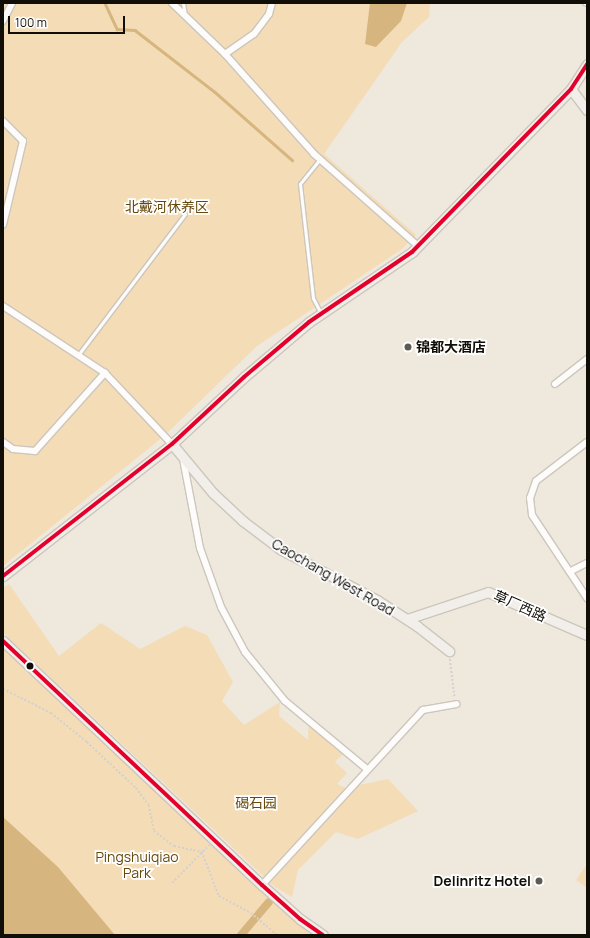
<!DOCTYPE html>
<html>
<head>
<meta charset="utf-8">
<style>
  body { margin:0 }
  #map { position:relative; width:590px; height:938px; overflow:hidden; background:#efe8dd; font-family:Manrope,"Noto Sans SC",sans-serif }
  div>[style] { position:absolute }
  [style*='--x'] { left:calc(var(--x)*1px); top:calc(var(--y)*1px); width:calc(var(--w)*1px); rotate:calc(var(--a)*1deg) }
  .green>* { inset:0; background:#f4dcb6 }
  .water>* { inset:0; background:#d6b57e }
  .stream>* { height:2.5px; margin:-1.25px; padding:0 1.25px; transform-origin:1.25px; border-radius:1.25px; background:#d6b57e }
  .canal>* { height:8px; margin:-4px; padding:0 4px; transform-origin:4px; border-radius:4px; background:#d6b57e }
  .path>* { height:1.5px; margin-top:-0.75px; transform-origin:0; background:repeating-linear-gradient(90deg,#d3d1cf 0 2px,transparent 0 4px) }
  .roads { filter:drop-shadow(1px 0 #ccc6bd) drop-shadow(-1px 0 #ccc6bd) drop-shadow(0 1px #ccc6bd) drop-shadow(0 -1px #ccc6bd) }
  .lane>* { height:3px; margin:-1.5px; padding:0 1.5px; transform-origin:1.5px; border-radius:1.5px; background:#fdfcfa }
  .street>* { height:6px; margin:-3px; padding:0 3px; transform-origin:3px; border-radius:3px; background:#fdfcfa }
  .secondary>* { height:9px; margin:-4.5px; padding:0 4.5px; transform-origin:4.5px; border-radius:4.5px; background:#f2efea }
  .bus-1>* { height:4px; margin:-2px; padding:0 2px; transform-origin:2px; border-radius:2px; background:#e4002b }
  .dots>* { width:11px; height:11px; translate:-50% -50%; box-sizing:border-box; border:2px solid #fff; border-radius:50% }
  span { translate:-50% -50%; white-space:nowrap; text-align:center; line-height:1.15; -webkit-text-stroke:3.5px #fff; paint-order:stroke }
  .park-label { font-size:14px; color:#66480d }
  .poi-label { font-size:14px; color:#110d07; font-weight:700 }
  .left { translate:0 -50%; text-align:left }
  .right { translate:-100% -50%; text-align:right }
  .street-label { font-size:14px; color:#110d07 }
  .frame { position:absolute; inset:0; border:4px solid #110d07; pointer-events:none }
  .scale { position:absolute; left:8px; top:16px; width:117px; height:18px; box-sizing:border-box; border:2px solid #110d07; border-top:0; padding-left:5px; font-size:12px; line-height:14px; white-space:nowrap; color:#110d07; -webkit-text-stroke:3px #fff; paint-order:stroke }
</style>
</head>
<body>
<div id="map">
  <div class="green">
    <i style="clip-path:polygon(3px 3px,430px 3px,429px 17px,402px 42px,324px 154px,416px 235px,402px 249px,257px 346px,164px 436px,3px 566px)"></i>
    <i style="clip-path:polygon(9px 584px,59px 656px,101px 623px,140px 649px,185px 626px,207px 635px,233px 682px,222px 701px,244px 725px,280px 702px,279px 716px,308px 740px,309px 718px,343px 754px,335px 762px,347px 773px,337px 784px,345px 788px,388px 779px,418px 811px,358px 839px,336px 832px,298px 870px,292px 897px,275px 887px,3px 633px,3px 588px)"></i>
    <i style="clip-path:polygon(3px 646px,320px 935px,102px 935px,3px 830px)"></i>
    <i style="clip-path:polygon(587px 864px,587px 888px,576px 880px)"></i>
  </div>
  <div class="water">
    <i style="clip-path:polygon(370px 3px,407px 3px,401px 21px,376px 47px,365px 44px)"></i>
    <i style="clip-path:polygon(3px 817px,58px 867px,115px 935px,3px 935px)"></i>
  </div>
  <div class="stream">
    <i style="--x:105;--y:3;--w:29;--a:65"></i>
    <i style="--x:117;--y:29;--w:18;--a:3"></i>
    <i style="--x:135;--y:30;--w:101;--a:37.8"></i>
    <i style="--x:215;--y:92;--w:103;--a:41.4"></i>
  </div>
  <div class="canal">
    <i style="--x:241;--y:935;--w:43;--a:-49.7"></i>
  </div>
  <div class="path">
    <i style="--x:450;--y:659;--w:38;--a:83"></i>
    <i style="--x:3;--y:689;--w:54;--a:26.6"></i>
    <i style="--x:51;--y:713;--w:46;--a:38.9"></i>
    <i style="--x:87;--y:742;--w:67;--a:43.2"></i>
    <i style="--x:136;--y:788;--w:21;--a:53"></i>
    <i style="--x:149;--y:805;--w:26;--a:79"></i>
    <i style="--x:154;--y:831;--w:25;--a:37"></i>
    <i style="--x:174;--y:846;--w:29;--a:12"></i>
    <i style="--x:202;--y:852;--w:47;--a:68.9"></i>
    <i style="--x:219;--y:896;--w:36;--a:28"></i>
    <i style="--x:251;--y:913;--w:34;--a:40"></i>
    <i style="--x:172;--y:883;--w:53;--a:-45.8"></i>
  </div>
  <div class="roads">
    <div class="lane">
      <i style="--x:183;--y:3;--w:12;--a:81"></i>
      <i style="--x:584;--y:3;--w:3;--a:18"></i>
      <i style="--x:320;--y:159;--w:32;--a:129"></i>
      <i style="--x:300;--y:184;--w:115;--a:83.5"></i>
      <i style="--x:313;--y:298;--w:16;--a:63"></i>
      <i style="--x:78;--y:355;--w:177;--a:-52.8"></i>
    </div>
    <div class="street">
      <i style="--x:172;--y:3;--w:74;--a:43.9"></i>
      <i style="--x:225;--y:54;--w:134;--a:48.3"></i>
      <i style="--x:314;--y:154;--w:139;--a:41.5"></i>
      <i style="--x:3;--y:21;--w:20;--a:-63"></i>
      <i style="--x:225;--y:54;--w:35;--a:-35"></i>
      <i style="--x:254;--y:34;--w:25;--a:-53"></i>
      <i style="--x:269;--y:14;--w:11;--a:-75"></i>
      <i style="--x:3;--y:121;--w:28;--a:45"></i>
      <i style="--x:23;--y:141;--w:86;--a:103.4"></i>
      <i style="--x:3;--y:306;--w:122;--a:33.3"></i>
      <i style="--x:105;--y:373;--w:98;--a:46.7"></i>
      <i style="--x:555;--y:384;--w:41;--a:-38"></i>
      <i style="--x:3;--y:442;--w:12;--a:35"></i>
      <i style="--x:13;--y:449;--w:22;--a:5"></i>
      <i style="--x:35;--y:451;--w:105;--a:-48.1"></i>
      <i style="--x:587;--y:442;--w:64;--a:142.6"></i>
      <i style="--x:536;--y:481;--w:18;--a:109"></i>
      <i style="--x:530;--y:498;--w:17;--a:83"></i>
      <i style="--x:532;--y:515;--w:100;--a:56.5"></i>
      <i style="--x:183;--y:459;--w:91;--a:79.2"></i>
      <i style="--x:200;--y:548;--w:63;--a:70.4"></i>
      <i style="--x:221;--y:607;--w:51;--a:61.9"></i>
      <i style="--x:245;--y:652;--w:63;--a:50.8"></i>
      <i style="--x:285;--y:701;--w:107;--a:39.7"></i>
      <i style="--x:571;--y:571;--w:18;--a:-27"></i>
      <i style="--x:262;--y:885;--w:238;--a:-47.4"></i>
      <i style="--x:423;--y:710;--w:34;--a:-10"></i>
    </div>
    <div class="secondary">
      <i style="--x:571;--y:89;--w:26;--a:53"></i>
      <i style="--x:172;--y:444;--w:64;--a:50.1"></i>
      <i style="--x:213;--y:493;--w:41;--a:43"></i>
      <i style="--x:243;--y:521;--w:46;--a:37.1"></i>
      <i style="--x:280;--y:549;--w:110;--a:27.7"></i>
      <i style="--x:377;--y:600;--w:48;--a:33"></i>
      <i style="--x:417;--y:626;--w:41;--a:38"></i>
      <i style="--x:3;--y:576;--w:214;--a:-38"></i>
      <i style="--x:172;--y:444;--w:98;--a:-42.9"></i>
      <i style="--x:244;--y:377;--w:85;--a:-40.2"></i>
      <i style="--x:309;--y:322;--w:125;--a:-34.2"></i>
      <i style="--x:412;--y:252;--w:228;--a:-45.7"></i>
      <i style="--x:571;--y:89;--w:30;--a:-57"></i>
      <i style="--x:407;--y:619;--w:85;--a:-18.4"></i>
      <i style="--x:488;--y:592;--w:108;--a:23.5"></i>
      <i style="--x:3;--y:641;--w:356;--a:43.3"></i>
      <i style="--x:262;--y:885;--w:51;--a:41.8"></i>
      <i style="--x:300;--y:919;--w:28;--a:35"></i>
    </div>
  </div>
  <div class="bus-1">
    <i style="--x:3;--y:576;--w:214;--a:-38"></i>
    <i style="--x:172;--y:444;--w:98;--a:-42.9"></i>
    <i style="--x:244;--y:377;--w:85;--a:-40.2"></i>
    <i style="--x:309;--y:322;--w:125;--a:-34.2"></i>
    <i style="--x:412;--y:252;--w:228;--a:-45.7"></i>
    <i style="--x:571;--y:89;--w:30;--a:-57"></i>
    <i style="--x:3;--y:641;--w:356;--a:43.3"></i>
    <i style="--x:262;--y:885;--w:51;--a:41.8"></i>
    <i style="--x:300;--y:919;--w:28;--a:35"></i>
  </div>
  <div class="dots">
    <i style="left:408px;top:347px;background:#5f5a52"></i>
    <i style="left:30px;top:666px;background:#110d07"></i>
    <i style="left:539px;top:881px;background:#5f5a52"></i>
  </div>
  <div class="park-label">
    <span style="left:167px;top:207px">北戴河休养区</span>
    <span style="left:256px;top:803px">碣石园</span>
    <span style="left:137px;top:865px">Pingshuiqiao<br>Park</span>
  </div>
  <div class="poi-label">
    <span class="left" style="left:416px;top:347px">锦都大酒店</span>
    <span class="right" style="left:531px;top:881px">Delinritz Hotel</span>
  </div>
  <div class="street-label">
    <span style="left:333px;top:577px;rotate:30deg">Caochang West Road</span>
    <span style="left:520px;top:606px;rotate:24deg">草厂西路</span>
  </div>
  <div class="frame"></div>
  <div class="scale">100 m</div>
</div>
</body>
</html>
